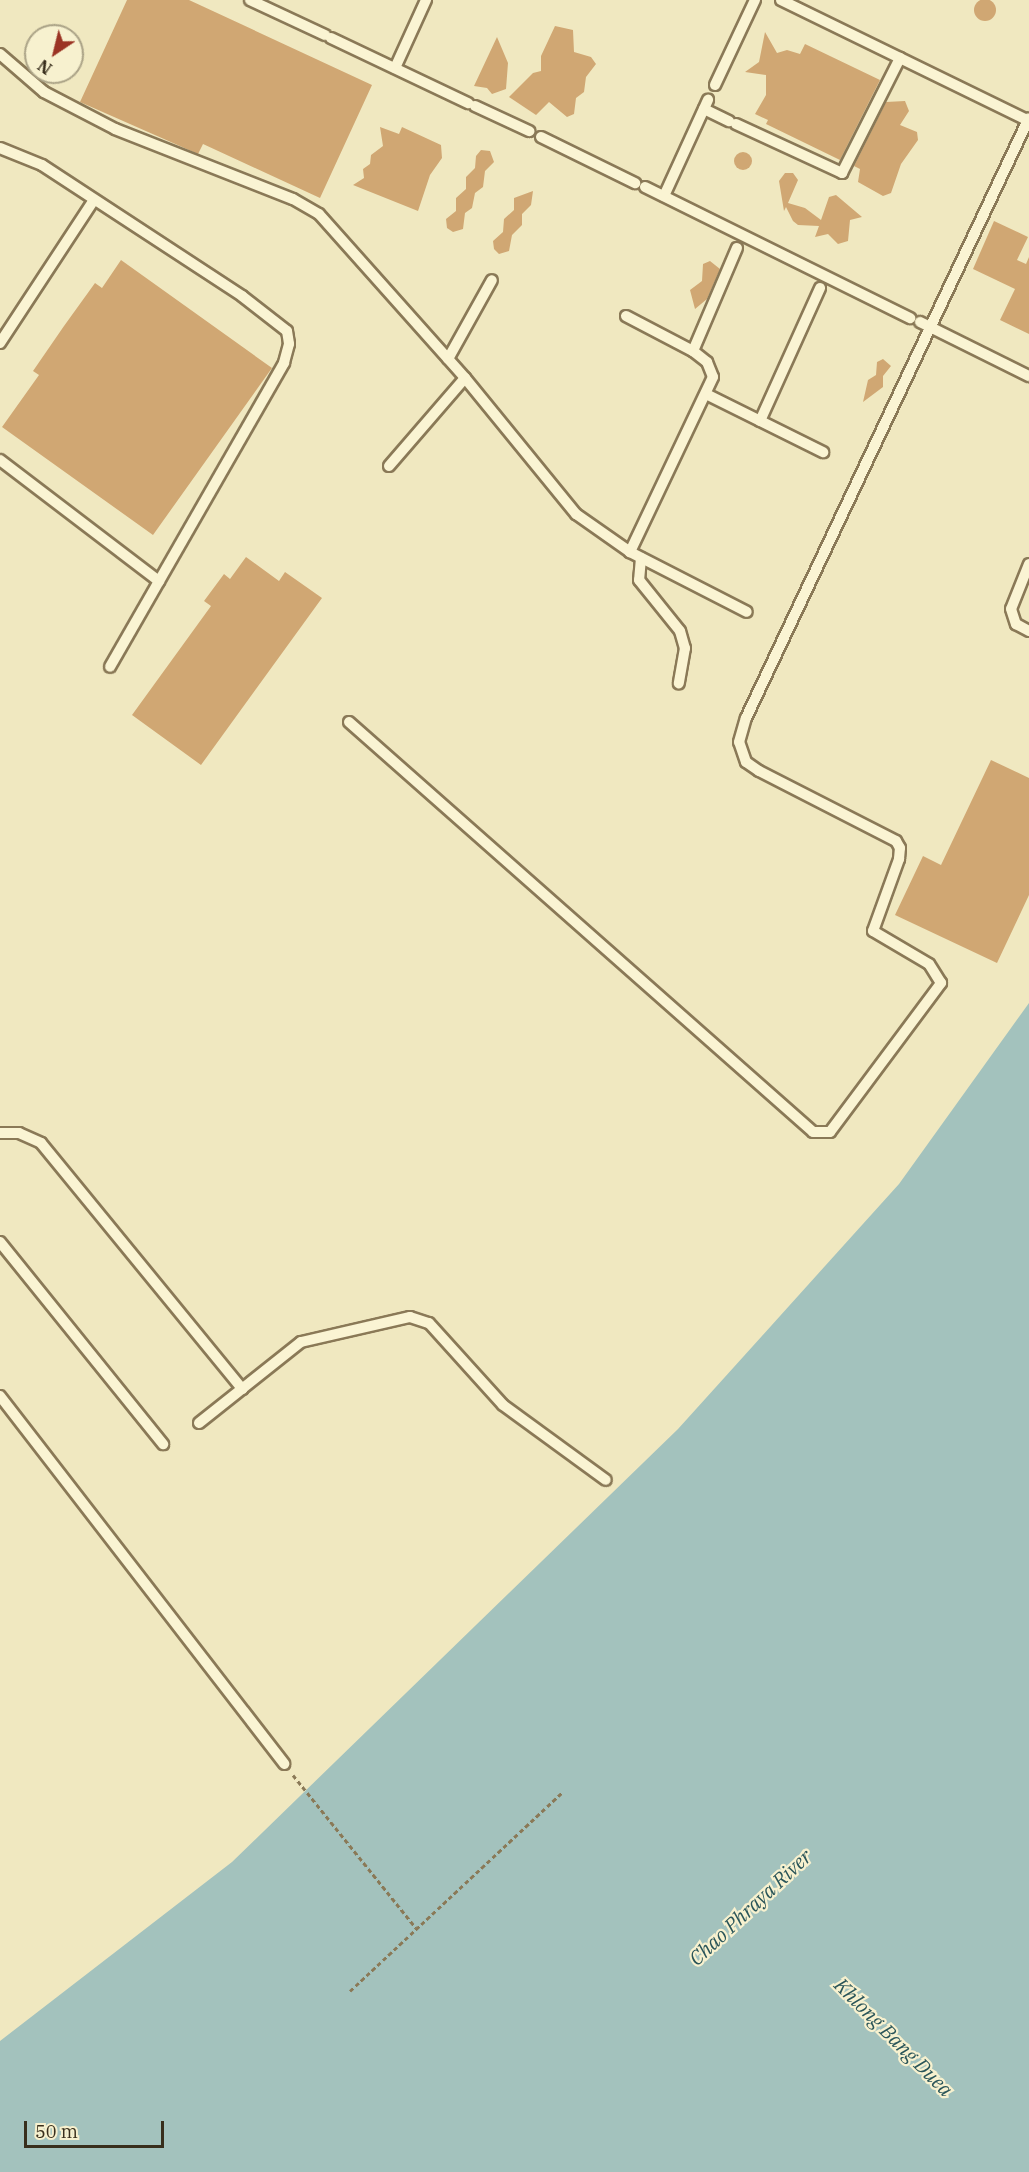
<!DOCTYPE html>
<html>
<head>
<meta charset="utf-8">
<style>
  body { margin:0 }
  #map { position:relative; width:1029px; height:2172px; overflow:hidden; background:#f0e8c0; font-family:"IBM Plex Serif",serif }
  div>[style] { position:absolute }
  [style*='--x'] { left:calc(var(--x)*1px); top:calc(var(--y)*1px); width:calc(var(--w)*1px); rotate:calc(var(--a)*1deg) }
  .water>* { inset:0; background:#a3c2bd }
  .building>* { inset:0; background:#d0a773 }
  .round { border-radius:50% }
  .path>* { height:3px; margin-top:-1.5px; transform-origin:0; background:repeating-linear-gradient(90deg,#8a7957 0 4.5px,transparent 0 7.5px) }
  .roads { filter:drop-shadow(2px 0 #8a7957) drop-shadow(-2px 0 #8a7957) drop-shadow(0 2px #8a7957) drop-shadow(0 -2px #8a7957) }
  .service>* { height:10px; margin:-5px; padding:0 5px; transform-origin:5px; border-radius:5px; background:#faf4d3 }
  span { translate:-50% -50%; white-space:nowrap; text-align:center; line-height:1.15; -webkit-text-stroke:4.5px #f7f1cf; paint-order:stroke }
  .water-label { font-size:20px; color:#2a5559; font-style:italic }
  .north { position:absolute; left:24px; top:24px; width:60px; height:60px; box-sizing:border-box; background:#f7f1cf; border:2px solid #aba387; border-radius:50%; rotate:215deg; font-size:16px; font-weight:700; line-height:24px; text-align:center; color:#382e1c }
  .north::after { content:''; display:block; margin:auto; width:21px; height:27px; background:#9b3424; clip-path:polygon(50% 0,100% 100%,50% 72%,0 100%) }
  .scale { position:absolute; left:24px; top:2121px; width:140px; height:27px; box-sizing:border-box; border:3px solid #382e1c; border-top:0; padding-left:8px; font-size:18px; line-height:21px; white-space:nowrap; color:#382e1c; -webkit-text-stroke:4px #f7f1cf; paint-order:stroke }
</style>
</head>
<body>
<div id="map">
  <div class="water">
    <i style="clip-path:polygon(1029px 1003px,1029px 2172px,0 2172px,0 2041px,232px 1862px,678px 1429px,899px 1184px)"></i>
  </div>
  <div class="building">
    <i class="round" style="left:974px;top:-1px;width:22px;height:22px"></i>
    <i style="clip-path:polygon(127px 0,189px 0,372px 85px,320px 198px,203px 144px,198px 154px,80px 102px)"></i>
    <i style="clip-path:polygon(555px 26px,573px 30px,574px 52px,591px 57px,596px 64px,586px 77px,584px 92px,576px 98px,574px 114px,567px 117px,549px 102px,536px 115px,509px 97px,533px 73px,541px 71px,541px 56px)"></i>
    <i style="clip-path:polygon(765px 32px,777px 53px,787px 50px,800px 54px,805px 44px,880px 80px,840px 160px,766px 124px,768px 120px,755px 114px,766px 95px,766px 75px,745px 72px,759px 62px)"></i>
    <i style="clip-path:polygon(497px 37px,508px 63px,506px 89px,492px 94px,487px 88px,474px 86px)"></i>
    <i style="clip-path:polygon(905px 101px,909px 111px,900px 125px,917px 132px,918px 140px,901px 164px,891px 193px,883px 196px,858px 182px,860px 169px,854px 166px,886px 102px)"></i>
    <i style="clip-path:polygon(380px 127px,399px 134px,402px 127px,441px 145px,442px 158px,430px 175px,418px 211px,353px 185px,364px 178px,363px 169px,370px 164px,371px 155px,383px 146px)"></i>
    <i style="clip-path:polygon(481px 150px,490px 151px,494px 162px,485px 171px,483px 187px,475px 193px,472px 208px,465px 213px,463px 229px,453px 232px,447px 228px,446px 219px,456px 211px,456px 198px,466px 189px,466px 177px,475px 168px,476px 156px)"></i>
    <i class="round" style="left:734px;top:152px;width:18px;height:18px"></i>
    <i style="clip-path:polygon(785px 173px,793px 173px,798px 180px,788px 203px,805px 208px,821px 220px,829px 197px,836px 195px,862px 217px,850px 220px,848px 241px,838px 244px,828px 234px,815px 237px,819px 226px,798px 225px,793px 221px,786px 207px,784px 211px,779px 181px)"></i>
    <i style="clip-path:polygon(533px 191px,531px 205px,522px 214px,522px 225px,512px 235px,509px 251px,499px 254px,494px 249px,493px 241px,503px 232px,504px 219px,514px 210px,514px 198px)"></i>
    <i style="clip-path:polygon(994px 221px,1028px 237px,1017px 260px,1026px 264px,1029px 257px,1029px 334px,1000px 320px,1015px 289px,973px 269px)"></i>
    <i style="clip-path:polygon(121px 260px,272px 368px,153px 535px,2px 427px,39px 375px,33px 371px,64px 326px,95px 283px,102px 288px)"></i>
    <i style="clip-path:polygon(710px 261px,720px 269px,707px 299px,695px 309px,690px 290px,702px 281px,703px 264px)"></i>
    <i style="clip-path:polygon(883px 359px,891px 366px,883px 376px,883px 387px,863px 402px,868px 380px,876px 375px,877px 362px)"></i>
    <i style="clip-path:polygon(246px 557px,279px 581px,285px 572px,322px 598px,201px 765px,132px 715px,211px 606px,204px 601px,224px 574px,230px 579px)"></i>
    <i style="clip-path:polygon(991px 760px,1029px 778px,1029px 895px,997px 963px,895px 915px,923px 856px,941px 865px)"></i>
  </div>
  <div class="path">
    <i style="--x:293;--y:1775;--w:196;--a:51.2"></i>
    <i style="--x:350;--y:1991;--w:291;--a:-43.1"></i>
  </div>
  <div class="roads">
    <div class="service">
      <i style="--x:250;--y:0;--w:83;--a:25"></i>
      <i style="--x:781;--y:0;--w:276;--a:26"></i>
      <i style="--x:331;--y:38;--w:152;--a:25.4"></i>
      <i style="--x:0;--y:54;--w:58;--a:40.8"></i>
      <i style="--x:44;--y:92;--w:80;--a:27.5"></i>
      <i style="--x:115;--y:129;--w:191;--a:21.5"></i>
      <i style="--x:293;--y:199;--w:30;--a:30"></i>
      <i style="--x:319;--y:214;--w:220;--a:48.3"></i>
      <i style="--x:465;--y:378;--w:176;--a:50.8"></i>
      <i style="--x:576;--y:514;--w:66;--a:35.1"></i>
      <i style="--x:630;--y:552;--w:131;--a:27.1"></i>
      <i style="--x:395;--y:68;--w:75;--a:-65.5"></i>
      <i style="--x:715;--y:85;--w:94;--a:-64.8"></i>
      <i style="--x:475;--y:106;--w:60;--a:24.8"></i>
      <i style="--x:704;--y:109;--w:28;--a:26"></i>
      <i style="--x:736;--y:124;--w:117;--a:24.8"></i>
      <i style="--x:842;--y:173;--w:129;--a:-63.2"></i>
      <i style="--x:541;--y:137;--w:105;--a:26.1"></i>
      <i style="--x:0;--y:148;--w:45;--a:22"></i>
      <i style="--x:42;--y:165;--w:239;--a:33.2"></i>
      <i style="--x:242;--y:296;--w:57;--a:37.9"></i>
      <i style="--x:287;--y:331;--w:13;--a:81"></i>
      <i style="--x:289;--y:344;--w:20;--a:105"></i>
      <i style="--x:284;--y:363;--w:350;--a:119.8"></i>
      <i style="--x:645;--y:187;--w:296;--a:26.3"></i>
      <i style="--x:664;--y:196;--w:106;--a:-65.4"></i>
      <i style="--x:626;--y:316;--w:76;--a:27.6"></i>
      <i style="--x:693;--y:351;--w:18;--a:38"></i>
      <i style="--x:707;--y:362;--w:16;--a:68"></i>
      <i style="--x:713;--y:377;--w:194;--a:115.4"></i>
      <i style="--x:920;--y:322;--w:122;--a:26.4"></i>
      <i style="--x:0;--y:343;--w:171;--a:-56.7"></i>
      <i style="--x:693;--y:351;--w:112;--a:-66.9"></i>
      <i style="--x:448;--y:359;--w:90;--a:-60.9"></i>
      <i style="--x:706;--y:394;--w:131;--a:26.4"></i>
      <i style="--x:760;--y:421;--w:146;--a:-65.7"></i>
      <i style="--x:0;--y:460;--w:200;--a:37.3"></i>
      <i style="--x:389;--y:466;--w:116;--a:-49.2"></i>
      <i style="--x:641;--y:558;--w:22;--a:95"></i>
      <i style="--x:639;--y:580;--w:65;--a:51.2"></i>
      <i style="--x:680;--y:631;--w:18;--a:74"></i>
      <i style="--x:685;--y:648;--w:36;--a:100"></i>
      <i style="--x:1029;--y:564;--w:48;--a:111.8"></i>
      <i style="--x:1011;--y:609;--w:16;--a:72"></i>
      <i style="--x:1016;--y:624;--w:15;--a:28"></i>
      <i style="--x:349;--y:722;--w:619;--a:41.46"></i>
      <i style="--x:813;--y:1132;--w:17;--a:0"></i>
      <i style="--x:830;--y:1132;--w:186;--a:-53.3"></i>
      <i style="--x:941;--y:983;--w:22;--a:-122"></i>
      <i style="--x:929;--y:964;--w:65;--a:-149.5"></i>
      <i style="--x:873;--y:931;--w:77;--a:-70.1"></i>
      <i style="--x:899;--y:859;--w:11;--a:-85"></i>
      <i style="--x:900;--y:848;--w:8;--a:-120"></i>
      <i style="--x:896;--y:841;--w:154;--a:-152.9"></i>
      <i style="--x:759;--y:771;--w:16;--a:-145"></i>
      <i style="--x:746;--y:762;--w:21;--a:-109"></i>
      <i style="--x:739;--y:742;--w:25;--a:-74"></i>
      <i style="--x:746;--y:718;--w:663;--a:-64.75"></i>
      <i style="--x:0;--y:1133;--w:19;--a:0"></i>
      <i style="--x:19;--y:1133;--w:24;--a:24"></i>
      <i style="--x:41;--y:1143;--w:318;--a:50.7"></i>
      <i style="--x:0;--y:1242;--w:260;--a:51.1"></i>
      <i style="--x:0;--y:1396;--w:465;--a:52.3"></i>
      <i style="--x:199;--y:1423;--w:130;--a:-38.5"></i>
      <i style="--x:301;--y:1342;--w:112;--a:-12.9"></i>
      <i style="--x:410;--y:1317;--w:20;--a:18"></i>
      <i style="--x:429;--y:1323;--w:110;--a:47.9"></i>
      <i style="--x:503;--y:1405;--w:127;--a:36.1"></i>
    </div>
  </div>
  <div class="water-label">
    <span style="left:750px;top:1907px;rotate:-43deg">Chao Phraya River</span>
    <span style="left:894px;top:2037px;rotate:45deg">Khlong Bang Duea</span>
  </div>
  <div class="north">N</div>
  <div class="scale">50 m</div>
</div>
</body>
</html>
